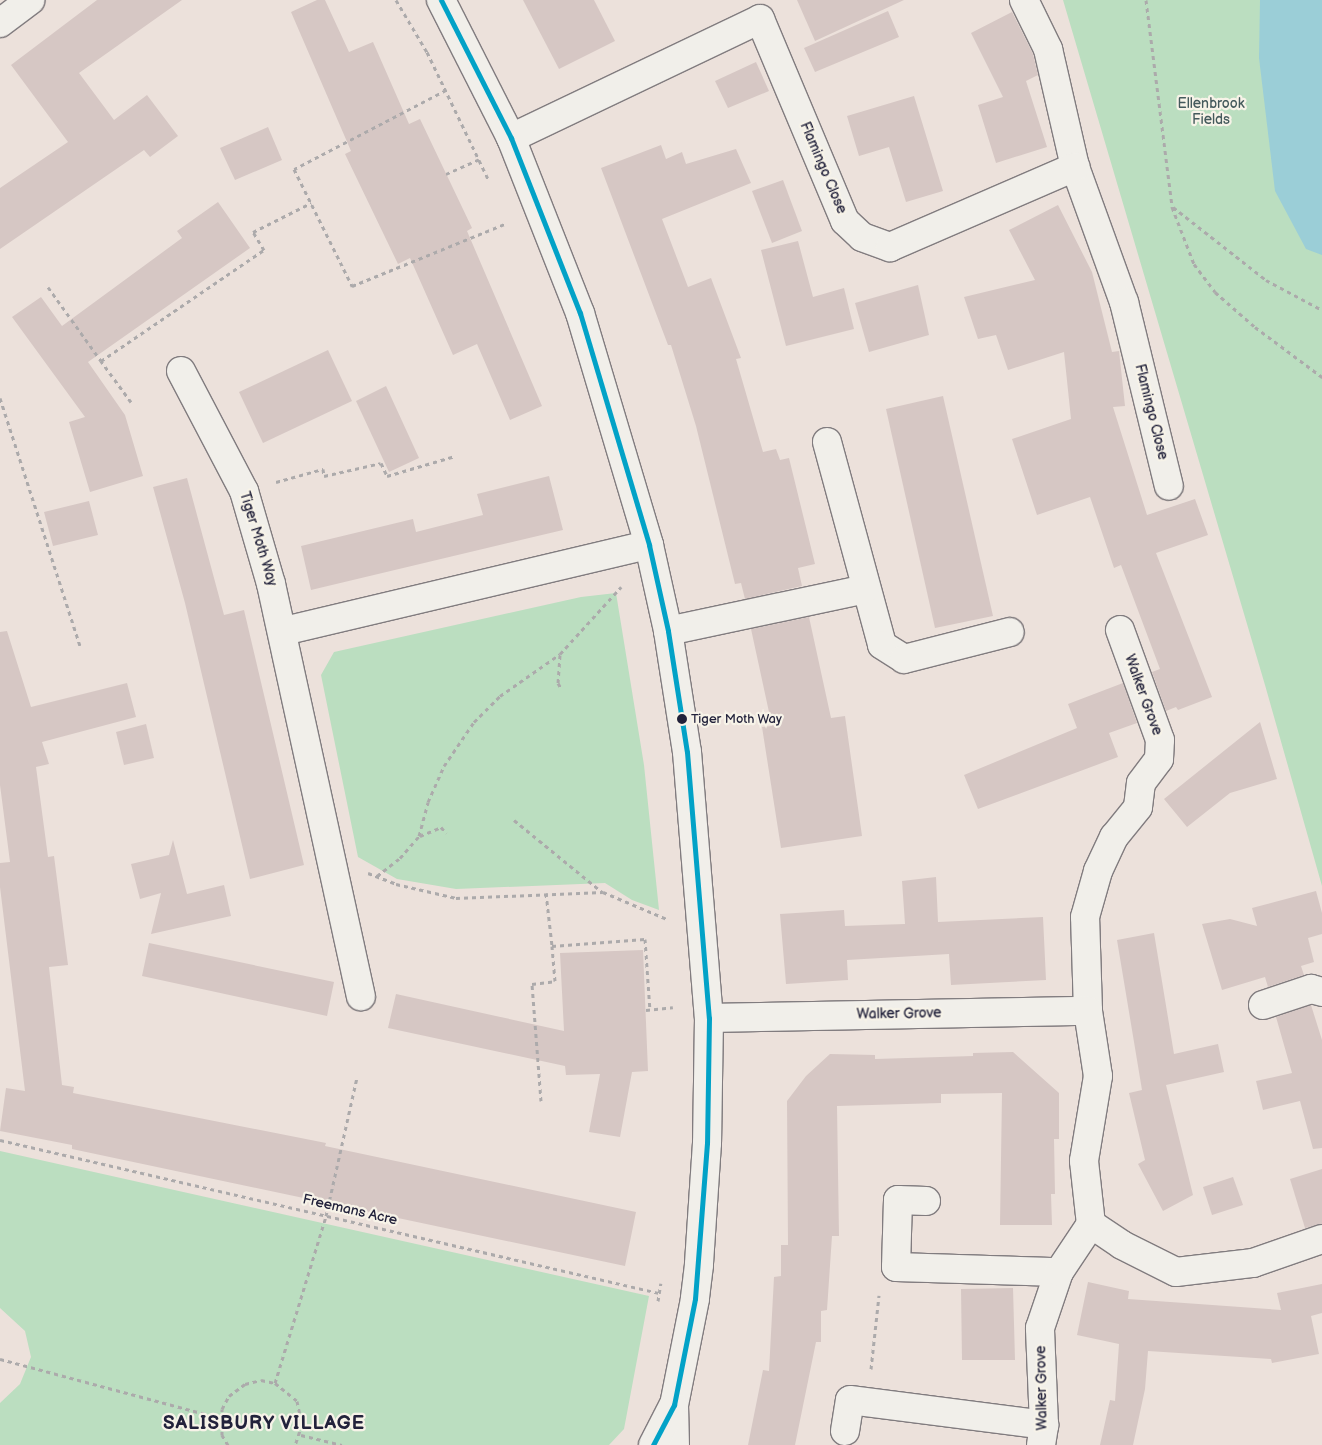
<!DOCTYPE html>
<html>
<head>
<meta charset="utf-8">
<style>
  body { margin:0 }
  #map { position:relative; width:1322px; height:1445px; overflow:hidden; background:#ece1db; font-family:"Balsamiq Sans",sans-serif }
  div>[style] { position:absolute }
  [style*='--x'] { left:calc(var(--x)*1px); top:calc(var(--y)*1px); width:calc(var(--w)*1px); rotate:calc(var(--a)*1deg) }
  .green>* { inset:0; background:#bbdec0 }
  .water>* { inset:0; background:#9bced7 }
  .building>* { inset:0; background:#d6c7c4 }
  .path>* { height:3px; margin-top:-1.5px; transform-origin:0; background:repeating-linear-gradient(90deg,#acaaab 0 4px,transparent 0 8px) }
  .roads { filter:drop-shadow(1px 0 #817c7f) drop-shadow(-1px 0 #817c7f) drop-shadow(0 1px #817c7f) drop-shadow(0 -1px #817c7f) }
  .minor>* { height:28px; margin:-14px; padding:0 14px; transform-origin:14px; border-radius:14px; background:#f1efea }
  .bus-1>* { height:5px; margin:-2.5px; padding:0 2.5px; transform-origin:2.5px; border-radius:2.5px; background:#02a2c7 }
  .dots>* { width:14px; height:14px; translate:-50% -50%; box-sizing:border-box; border:2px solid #f7f3e8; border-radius:50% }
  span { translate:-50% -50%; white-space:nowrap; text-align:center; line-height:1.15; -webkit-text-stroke:4.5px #f7f3e8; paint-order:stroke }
  .bus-label { font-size:13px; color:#22223b }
  .left { translate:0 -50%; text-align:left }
  .park-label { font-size:14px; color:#445a5c }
  .street-label { font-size:14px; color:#22223b }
  .district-label { font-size:19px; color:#22223b; font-weight:700; letter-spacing:1px }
</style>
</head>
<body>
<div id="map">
  <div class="green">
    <i style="clip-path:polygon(1063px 0,1322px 0,1322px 886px,1265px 685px)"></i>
    <i style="clip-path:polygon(616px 593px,644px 765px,659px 910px,632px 900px,605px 883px,456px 889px,397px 879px,358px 857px,321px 675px,334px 652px,581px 597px)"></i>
    <i style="clip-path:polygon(0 1151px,649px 1296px,624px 1429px,609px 1445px,0 1445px,0 1403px,20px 1384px,31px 1357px,25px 1331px,0 1308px)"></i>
  </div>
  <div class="water">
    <i style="clip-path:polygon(1260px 0,1322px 0,1322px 255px,1306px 249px,1275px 191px,1259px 58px)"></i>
  </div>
  <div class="building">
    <i style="clip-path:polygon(97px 0,182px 0,79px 73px,114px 120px,147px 95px,178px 136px,150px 157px,144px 150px,0 249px,0 188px,68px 142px,11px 65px)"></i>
    <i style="clip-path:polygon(317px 0,325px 0,349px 52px,373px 42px,409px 124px,420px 119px,472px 228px,467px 231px,542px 406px,510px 420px,477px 344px,453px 355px,410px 258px,398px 264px,345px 154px,351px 151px,291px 12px)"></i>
    <i style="clip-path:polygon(523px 0,594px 0,615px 41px,559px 69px)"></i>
    <i style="clip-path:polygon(797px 0,904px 0,815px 41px)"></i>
    <i style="clip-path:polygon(888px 11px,899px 37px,815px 72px,804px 48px)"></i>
    <i style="clip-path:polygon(1012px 12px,1033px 54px,1038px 75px,1026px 81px,1047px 147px,996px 163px,978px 105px,1003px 97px,971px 33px)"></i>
    <i style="clip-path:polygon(756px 62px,769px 91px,728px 108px,715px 81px)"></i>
    <i style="clip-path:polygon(914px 96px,943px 191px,906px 202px,889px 147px,859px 156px,847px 116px)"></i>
    <i style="clip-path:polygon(268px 127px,282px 160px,235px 180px,220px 148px)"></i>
    <i style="clip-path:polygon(661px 145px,666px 159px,682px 152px,686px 164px,736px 149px,751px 183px,662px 219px,688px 287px,711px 278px,741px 358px,736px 359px,763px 452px,776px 449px,780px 460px,789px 458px,815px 564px,798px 568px,802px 586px,745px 599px,741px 583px,735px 584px,696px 426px,671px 345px,668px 345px,601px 168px)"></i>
    <i style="clip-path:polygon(783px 180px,802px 231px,772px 243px,752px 191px)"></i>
    <i style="clip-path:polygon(218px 202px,250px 248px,88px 362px,125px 415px,143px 476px,90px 492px,69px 422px,85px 417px,12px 317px,41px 297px,62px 326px,182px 238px,177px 231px)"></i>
    <i style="clip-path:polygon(1058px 205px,1092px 272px,1112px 352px,1119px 351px,1125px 406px,1113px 407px,1147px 515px,1195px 499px,1208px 535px,1156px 553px,1212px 697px,1178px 710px,1176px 707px,1166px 711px,1152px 672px,1160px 669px,1121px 565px,1114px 568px,1090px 497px,1037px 515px,1012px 439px,1071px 419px,1064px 352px,1008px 370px,996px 335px,978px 339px,964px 297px,1035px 280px,1009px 230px)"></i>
    <i style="clip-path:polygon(798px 241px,813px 297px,844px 288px,854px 329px,786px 346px,761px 250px)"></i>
    <i style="clip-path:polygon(918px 285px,929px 335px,869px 352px,855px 303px)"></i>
    <i style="clip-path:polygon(328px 350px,352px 401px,263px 443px,239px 392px)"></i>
    <i style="clip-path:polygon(386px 386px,419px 458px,389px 472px,356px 401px)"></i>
    <i style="clip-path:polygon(943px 396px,993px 616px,935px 628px,886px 409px)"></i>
    <i style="clip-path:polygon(549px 476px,563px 530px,311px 590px,301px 546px,413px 519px,416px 532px,483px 515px,477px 494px)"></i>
    <i style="clip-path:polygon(187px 478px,224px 615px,244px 610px,304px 865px,250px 879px,185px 603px,153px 487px)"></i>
    <i style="clip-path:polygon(89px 501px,98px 535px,53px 546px,44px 512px)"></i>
    <i style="clip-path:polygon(809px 617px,831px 718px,845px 716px,862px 836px,781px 848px,762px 727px,772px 726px,751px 629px)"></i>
    <i style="clip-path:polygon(7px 631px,31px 707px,127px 683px,136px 717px,42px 742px,49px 764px,36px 767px,48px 857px,54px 856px,68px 965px,49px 967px,62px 1085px,74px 1087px,73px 1093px,326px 1143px,325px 1146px,636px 1212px,625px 1266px,72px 1149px,72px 1145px,0 1131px,6px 1088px,25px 1091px,0 887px,0 863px,10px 862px,0 785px,0 632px)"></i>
    <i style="clip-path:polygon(1123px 683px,1137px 723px,1109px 733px,1118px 757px,978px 809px,964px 775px,1077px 728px,1068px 704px)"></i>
    <i style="clip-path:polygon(1260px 722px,1277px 779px,1230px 793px,1187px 827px,1164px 799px)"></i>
    <i style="clip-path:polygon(146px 724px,154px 758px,124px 765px,116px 732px)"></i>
    <i style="clip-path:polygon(173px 840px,187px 894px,224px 885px,231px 916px,151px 934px,161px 893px,140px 899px,131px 864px,169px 855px)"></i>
    <i style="clip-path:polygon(936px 877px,938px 922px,1043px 917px,1046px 980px,951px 985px,949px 954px,847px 960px,848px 980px,786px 984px,780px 914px,844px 910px,845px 926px,905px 924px,902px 881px)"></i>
    <i style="clip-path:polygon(1316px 891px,1322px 913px,1322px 934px,1308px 938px,1314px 962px,1301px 966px,1304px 975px,1268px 987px,1265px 977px,1222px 990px,1202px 924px,1230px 919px,1257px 926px,1252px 908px)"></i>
    <i style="clip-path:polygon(1154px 933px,1174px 1054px,1218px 1044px,1224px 1072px,1166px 1085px,1193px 1195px,1163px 1211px,1138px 1164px,1145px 1160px,1129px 1093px,1142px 1090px,1117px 940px)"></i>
    <i style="clip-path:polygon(149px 943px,334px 982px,327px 1016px,142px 976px)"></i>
    <i style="clip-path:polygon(643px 950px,648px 1071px,632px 1072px,620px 1137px,589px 1132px,600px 1074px,566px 1075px,565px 1066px,388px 1028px,396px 994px,564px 1031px,560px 953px)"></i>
    <i style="clip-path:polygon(1311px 1005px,1322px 1040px,1322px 1148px,1313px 1149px,1300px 1101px,1263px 1110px,1256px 1081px,1292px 1073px,1276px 1017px)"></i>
    <i style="clip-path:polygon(1013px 1052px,1059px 1093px,1059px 1139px,1054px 1139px,1055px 1194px,1051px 1194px,1052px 1225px,1000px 1225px,1002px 1093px,941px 1094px,941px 1103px,837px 1106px,839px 1236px,832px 1236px,827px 1310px,821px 1311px,821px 1342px,816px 1342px,795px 1445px,748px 1445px,763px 1370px,769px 1371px,774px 1277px,781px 1276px,781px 1245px,788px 1245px,787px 1101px,806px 1076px,830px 1054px,875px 1055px,875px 1059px,973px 1056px,973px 1053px)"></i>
    <i style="clip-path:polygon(1322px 1169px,1322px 1224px,1305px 1228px,1290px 1179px)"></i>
    <i style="clip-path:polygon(1233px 1177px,1243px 1205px,1212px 1215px,1203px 1187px)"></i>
    <i style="clip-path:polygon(1088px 1282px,1129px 1291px,1128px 1299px,1281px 1310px,1277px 1293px,1322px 1284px,1322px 1313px,1311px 1316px,1319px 1354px,1272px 1363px,1271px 1359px,1148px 1351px,1145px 1389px,1133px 1445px,1100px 1445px,1110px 1400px,1115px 1401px,1119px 1344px,1077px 1335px)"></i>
    <i style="clip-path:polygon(1013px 1288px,1015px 1360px,962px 1360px,961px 1289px)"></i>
  </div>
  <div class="path">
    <i style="--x:396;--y:0;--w:61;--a:59.2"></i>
    <i style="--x:427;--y:52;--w:141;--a:64.3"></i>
    <i style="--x:1146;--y:0;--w:209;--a:82.8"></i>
    <i style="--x:1172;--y:207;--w:61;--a:68.9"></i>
    <i style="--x:1194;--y:264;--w:35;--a:53"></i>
    <i style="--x:1215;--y:292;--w:53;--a:41.2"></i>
    <i style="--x:1255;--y:327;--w:84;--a:36.7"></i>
    <i style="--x:446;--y:90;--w:171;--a:152.5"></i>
    <i style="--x:294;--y:169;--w:131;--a:63.6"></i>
    <i style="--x:352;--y:286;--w:167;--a:-22.1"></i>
    <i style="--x:446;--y:174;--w:36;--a:-24"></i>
    <i style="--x:1173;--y:207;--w:118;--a:38.1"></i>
    <i style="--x:1266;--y:280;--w:64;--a:28.2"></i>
    <i style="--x:48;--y:287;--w:91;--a:54.4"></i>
    <i style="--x:0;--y:398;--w:260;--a:72.1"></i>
    <i style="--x:131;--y:402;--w:51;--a:-126.2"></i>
    <i style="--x:101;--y:361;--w:197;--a:-34.3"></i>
    <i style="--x:264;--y:250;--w:21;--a:-121"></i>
    <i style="--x:253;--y:232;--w:65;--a:-26.6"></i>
    <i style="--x:276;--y:482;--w:49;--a:-15.5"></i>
    <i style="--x:323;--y:469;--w:7;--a:82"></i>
    <i style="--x:324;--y:476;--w:58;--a:-12.8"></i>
    <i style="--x:381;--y:463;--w:14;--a:65"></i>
    <i style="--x:387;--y:476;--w:71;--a:-16.4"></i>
    <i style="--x:560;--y:655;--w:28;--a:94"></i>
    <i style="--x:558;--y:683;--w:6;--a:59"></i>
    <i style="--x:514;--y:820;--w:114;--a:39.3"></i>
    <i style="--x:420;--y:836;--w:23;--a:-23"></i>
    <i style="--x:441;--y:827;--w:8;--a:50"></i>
    <i style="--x:368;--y:873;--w:30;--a:21"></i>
    <i style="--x:396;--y:884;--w:62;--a:13.1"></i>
    <i style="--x:456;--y:898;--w:147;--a:-2.3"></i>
    <i style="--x:603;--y:892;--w:69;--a:22.9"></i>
    <i style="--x:377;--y:876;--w:29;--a:-38"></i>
    <i style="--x:400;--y:858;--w:29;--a:-49"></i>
    <i style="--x:419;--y:836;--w:35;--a:-75"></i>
    <i style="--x:428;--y:802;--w:39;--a:-66"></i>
    <i style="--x:444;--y:766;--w:53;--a:-55.7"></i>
    <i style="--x:474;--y:722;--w:37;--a:-45"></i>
    <i style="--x:500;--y:696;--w:73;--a:-35"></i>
    <i style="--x:560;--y:654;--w:91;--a:-47.7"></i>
    <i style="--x:546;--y:893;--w:53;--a:83.5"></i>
    <i style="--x:646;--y:1010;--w:27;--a:-6"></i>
    <i style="--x:541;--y:1101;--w:117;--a:-94.4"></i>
    <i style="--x:532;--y:984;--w:23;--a:-7"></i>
    <i style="--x:555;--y:981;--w:35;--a:-95"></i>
    <i style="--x:552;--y:946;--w:93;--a:-4.3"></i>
    <i style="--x:645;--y:939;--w:71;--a:86"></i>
    <i style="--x:0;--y:1140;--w:677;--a:13.07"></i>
    <i style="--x:658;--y:1301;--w:18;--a:-81"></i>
    <i style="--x:0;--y:1359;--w:228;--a:15"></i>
    <i style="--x:871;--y:1369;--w:74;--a:-83.8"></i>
    <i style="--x:275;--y:1383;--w:175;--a:-73"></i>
    <i style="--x:326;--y:1216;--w:142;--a:-77.4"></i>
    <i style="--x:301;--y:1435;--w:42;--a:13.7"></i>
    <i style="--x:228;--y:1445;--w:12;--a:-121"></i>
    <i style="--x:222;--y:1435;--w:26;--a:-90"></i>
    <i style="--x:222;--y:1409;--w:15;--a:-62"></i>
    <i style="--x:229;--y:1396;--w:20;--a:-37"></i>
    <i style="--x:245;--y:1384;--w:16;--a:-14"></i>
    <i style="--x:261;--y:1380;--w:14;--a:12"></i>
    <i style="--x:275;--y:1383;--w:28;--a:39"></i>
    <i style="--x:297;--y:1401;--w:24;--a:78"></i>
    <i style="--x:302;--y:1424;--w:22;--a:108"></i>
  </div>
  <div class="roads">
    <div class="minor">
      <i style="--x:441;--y:0;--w:155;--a:63.1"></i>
      <i style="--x:511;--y:138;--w:188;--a:68.5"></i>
      <i style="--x:580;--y:313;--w:242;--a:73.4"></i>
      <i style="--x:649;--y:545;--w:88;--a:77.5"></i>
      <i style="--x:668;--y:631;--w:122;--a:81.1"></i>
      <i style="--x:687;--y:752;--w:267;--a:85.3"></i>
      <i style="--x:709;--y:1018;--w:125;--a:90.9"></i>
      <i style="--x:707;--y:1143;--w:122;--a:93.8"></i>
      <i style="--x:699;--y:1265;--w:34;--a:97"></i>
      <i style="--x:695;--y:1299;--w:108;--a:101.2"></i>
      <i style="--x:674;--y:1405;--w:40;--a:88.6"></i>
      <i style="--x:1024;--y:0;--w:55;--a:63.9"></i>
      <i style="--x:1048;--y:49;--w:121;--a:77.1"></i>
      <i style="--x:1075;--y:167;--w:144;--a:70.1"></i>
      <i style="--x:1124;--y:302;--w:189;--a:76.3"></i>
      <i style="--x:0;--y:23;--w:38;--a:-37"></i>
      <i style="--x:511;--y:138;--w:276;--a:-25.5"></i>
      <i style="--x:760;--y:19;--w:219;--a:67.2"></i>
      <i style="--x:845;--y:221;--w:23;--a:43"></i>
      <i style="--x:862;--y:237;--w:30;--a:20"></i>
      <i style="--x:890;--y:247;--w:202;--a:-23.4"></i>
      <i style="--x:181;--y:371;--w:136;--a:62.3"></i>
      <i style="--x:244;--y:491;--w:97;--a:73.8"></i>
      <i style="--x:271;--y:584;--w:422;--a:77.7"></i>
      <i style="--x:827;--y:442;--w:210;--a:74.8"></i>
      <i style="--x:882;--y:645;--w:26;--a:32"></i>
      <i style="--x:904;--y:659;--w:109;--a:-14.3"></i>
      <i style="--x:284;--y:631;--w:375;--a:-13.3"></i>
      <i style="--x:668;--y:631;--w:201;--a:-12"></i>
      <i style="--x:1263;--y:1005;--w:51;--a:-18.4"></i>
      <i style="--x:1311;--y:989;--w:11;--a:15"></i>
      <i style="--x:1088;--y:1011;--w:94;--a:-91.8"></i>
      <i style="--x:1085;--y:917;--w:48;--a:-74.2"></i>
      <i style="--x:1098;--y:871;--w:38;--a:-65"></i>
      <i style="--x:1114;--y:837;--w:38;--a:-51"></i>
      <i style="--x:1138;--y:807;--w:24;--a:-83"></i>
      <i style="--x:1141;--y:783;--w:30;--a:-53"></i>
      <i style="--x:1159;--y:759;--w:19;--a:-87"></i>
      <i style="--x:1160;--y:740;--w:117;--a:-110"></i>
      <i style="--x:709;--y:1018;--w:379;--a:-1.1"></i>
      <i style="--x:1088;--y:1011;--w:66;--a:81.3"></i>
      <i style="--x:1098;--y:1076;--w:86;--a:99.4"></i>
      <i style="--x:1084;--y:1161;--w:63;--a:83.7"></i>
      <i style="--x:1091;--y:1224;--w:37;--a:34"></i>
      <i style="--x:1122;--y:1245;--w:60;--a:26.6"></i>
      <i style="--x:1176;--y:1272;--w:78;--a:-6.7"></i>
      <i style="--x:1253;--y:1263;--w:73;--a:-19.2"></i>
      <i style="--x:926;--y:1201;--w:28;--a:-178"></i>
      <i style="--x:898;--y:1200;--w:67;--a:91.7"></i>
      <i style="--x:896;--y:1267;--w:163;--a:1.8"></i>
      <i style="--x:845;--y:1431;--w:31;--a:-81"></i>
      <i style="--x:850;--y:1400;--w:196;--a:7.3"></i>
      <i style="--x:653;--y:1445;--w:44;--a:-62.9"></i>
      <i style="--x:1041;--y:1445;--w:20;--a:-81"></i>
      <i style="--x:1044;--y:1425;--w:97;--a:-92.4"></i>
      <i style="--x:1040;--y:1328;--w:59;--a:-71.3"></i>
      <i style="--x:1059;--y:1272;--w:58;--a:-56.3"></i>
    </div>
  </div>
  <div class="bus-1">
    <i style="--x:441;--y:0;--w:155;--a:63.1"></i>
    <i style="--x:511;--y:138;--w:188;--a:68.5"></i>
    <i style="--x:580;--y:313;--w:242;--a:73.4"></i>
    <i style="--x:649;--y:545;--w:88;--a:77.5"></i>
    <i style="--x:668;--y:631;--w:122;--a:81.1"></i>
    <i style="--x:687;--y:752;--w:267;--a:85.3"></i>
    <i style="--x:709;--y:1018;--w:125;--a:90.9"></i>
    <i style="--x:707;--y:1143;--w:156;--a:94.4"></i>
    <i style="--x:695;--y:1299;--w:108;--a:101.2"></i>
    <i style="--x:674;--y:1405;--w:45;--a:117.7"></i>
  </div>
  <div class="dots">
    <i style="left:682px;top:719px;background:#22223b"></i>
  </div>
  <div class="bus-label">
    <span class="left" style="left:691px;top:719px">Tiger Moth Way</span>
  </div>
  <div class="park-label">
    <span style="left:1211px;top:112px">Ellenbrook<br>Fields</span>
  </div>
  <div class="street-label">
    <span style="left:823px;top:168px;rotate:67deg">Flamingo Close</span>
    <span style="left:1151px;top:412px;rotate:76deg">Flamingo Close</span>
    <span style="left:258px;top:539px;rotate:73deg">Tiger Moth Way</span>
    <span style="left:1143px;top:695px;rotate:70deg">Walker Grove</span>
    <span style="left:899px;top:1014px;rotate:-1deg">Walker Grove</span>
    <span style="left:350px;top:1210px;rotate:13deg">Freemans Acre</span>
    <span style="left:1042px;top:1388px;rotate:-91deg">Walker Grove</span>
  </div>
  <div class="district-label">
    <span style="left:264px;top:1424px">SALISBURY VILLAGE</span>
  </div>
</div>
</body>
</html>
